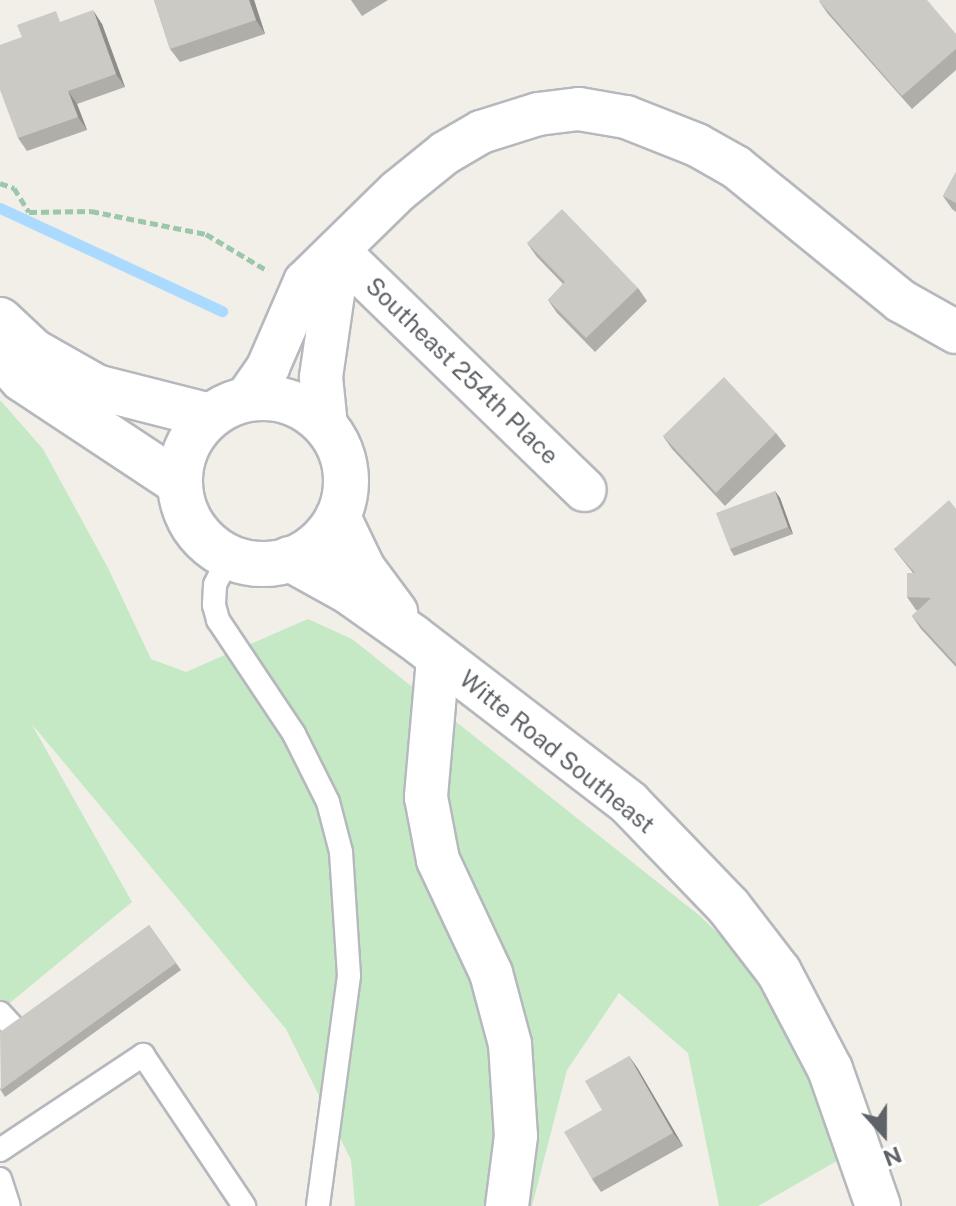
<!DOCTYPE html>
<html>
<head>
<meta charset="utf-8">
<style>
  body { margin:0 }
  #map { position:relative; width:956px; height:1206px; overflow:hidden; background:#f1efe8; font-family:"Public Sans",sans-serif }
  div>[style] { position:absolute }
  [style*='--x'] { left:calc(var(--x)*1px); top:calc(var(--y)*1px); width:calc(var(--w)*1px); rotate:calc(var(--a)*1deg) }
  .green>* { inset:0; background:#c5e8c5 }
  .stream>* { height:11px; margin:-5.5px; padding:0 5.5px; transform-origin:5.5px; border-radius:5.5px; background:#aadaff }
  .path>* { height:5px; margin-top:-2.5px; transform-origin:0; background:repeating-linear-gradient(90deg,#9cc7a9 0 8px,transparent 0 12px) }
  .roads { filter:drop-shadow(2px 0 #b5b8bc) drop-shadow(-2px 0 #b5b8bc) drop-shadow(0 2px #b5b8bc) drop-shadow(0 -2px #b5b8bc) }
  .service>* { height:22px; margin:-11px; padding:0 11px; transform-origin:11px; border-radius:11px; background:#fff }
  .minor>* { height:42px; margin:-21px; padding:0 21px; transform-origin:21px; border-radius:21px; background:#fff }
  .tertiary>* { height:44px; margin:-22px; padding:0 22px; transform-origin:22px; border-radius:22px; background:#fff }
  .tertiary>.ring { margin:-22px; padding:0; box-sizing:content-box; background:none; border:44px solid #fff; border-radius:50% }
  .wall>* { inset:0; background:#afaea9 }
  .shaded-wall>* { inset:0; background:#8f8d8a }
  .building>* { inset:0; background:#cccac5 }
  span { translate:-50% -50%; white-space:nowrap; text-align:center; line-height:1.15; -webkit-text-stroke:7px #fff; paint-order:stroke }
  .street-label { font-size:24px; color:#5f6368 }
  .north { position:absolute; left:844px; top:1094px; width:80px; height:80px; -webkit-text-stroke:6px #fff; paint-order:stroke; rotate:159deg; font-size:22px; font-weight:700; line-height:32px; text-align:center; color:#5f6368 }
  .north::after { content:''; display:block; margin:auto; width:28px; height:36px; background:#5f6368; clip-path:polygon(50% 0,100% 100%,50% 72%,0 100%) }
</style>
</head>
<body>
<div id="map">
  <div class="green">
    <i style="clip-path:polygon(0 400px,43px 449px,108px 568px,151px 659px,186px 672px,308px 619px,352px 639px,700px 916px,773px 986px,863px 1146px,758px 1206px,719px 1206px,688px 1053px,619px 993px,567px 1070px,532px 1206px,355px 1206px,351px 1160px,286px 1029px,31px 723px,132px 902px,0 1011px)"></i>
  </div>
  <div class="stream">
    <i style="--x:0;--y:208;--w:245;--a:24.9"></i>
  </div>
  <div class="path">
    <i style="--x:0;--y:183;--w:15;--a:20"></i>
    <i style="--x:14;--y:188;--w:28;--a:58"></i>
    <i style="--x:29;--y:212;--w:62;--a:-0.9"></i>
    <i style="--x:91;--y:211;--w:117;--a:11.3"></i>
    <i style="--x:206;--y:234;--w:72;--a:30.8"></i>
  </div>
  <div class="roads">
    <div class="service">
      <i style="--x:229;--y:556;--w:32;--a:116"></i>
      <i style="--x:215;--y:585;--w:20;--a:93"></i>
      <i style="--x:214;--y:605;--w:16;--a:75"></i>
      <i style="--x:218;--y:620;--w:137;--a:56.3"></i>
      <i style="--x:294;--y:734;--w:76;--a:63.4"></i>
      <i style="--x:328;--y:802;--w:52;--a:75.4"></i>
      <i style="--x:341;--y:852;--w:124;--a:86.3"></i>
      <i style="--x:349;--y:976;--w:232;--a:97.7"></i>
      <i style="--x:0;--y:1013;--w:16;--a:47"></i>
      <i style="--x:0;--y:1150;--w:172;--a:-33.6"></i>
      <i style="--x:143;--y:1055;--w:182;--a:56.2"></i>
      <i style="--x:0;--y:1179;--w:28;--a:72"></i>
    </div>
    <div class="minor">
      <i style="--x:339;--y:252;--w:342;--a:44.1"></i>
      <i style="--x:246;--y:399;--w:39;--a:-55"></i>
      <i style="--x:268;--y:367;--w:93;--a:-66.5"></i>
      <i style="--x:305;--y:282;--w:130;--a:-44.4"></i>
      <i style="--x:398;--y:191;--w:60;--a:-39"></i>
      <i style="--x:445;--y:153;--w:42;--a:-30.3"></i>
      <i style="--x:481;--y:132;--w:60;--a:-17.5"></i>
      <i style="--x:538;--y:114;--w:41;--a:-7"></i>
      <i style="--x:579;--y:109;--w:48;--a:9.7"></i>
      <i style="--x:626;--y:117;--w:76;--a:21.5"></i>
      <i style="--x:697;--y:145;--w:45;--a:29.4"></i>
      <i style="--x:736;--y:167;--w:213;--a:39.1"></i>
      <i style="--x:901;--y:301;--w:63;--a:29.4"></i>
      <i style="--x:326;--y:426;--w:49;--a:-95.8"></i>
      <i style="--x:321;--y:377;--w:126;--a:-81.8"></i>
      <i style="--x:438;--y:659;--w:139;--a:95"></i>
      <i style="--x:426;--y:797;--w:64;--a:79.2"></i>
      <i style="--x:438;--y:860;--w:125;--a:64.9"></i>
      <i style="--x:491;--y:973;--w:73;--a:75"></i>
      <i style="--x:510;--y:1044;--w:92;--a:86.3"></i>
      <i style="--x:516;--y:1136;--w:71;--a:97.3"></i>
    </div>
    <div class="tertiary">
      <i style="--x:0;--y:320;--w:45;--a:43.2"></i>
      <i style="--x:33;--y:351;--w:73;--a:29.7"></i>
      <i style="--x:96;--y:387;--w:118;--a:14.3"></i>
      <i style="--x:0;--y:355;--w:33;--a:47"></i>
      <i style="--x:22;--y:379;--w:188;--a:33.5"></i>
      <i class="ring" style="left:180px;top:398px;width:122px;height:122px"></i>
      <i style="--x:338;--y:517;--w:58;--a:64.3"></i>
      <i style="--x:363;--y:569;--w:54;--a:53.3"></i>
      <i style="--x:290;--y:559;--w:66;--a:28.9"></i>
      <i style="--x:348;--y:591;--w:80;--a:35.3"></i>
      <i style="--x:413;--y:637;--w:272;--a:37.5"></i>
      <i style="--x:629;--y:803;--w:144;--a:46.1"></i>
      <i style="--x:729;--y:907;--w:82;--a:52.4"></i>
      <i style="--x:779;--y:972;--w:110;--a:62.3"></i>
      <i style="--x:830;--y:1069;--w:145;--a:70.7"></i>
    </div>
  </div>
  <div class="wall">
    <i style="clip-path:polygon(154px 0,254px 0,265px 34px,180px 62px,170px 49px)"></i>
    <i style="clip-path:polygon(351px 0,388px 0,362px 16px)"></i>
    <i style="clip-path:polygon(819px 1px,956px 34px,956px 70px,912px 109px,828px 14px)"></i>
    <i style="clip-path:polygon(63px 21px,102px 24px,125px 87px,77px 104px,87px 130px,27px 151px,18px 138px)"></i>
    <i style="clip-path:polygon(956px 172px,956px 212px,952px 209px,943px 196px)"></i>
    <i style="clip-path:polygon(527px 243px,638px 288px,647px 301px,595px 352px,557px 313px,548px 300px,563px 284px,537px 257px)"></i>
    <i style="clip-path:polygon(776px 433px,786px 446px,725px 506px,672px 449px,663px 436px)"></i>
    <i style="clip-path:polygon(775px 491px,780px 498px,793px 534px,734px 556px,730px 549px)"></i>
    <i style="clip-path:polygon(956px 509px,956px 667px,921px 629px,912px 616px,918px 610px,916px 610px,907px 597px,913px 573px,894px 549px)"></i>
    <i style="clip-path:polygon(149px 925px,181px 970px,5px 1097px,0 1089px)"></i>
    <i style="clip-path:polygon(629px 1056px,638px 1069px,683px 1146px,601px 1192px,592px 1179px,602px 1110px)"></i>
  </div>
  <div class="shaded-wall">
    <i style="clip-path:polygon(249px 0,254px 0,265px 34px,256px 20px)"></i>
    <i style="clip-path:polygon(93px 10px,102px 24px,125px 87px,116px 74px)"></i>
    <i style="clip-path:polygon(68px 91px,77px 104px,87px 130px,78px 117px)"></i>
    <i style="clip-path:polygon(775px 491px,780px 498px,793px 534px,788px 527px)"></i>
    <i style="clip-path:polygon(629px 1056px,638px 1069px,683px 1146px,673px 1133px)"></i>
  </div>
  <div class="building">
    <i style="clip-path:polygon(154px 0,249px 0,256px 20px,170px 49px)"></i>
    <i style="clip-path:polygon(820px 0,927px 0,956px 34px,956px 49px,902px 96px,819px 1px)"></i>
    <i style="clip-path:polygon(93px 10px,116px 74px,68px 91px,78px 117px,18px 138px,0 90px,0 45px,22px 37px,17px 25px,56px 11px,60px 22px)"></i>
    <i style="clip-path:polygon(956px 172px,956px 203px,943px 196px)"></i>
    <i style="clip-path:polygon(562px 209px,638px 288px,586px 338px,548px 300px,565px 282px,527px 243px)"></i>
    <i style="clip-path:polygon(724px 377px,776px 433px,716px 493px,663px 436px)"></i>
    <i style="clip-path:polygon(775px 491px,788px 527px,730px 549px,716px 513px)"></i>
    <i style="clip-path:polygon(949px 500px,956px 509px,956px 664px,912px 616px,931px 598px,907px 597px,907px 573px,915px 573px,894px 549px)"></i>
    <i style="clip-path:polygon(149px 925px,176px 963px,1px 1090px,0 1032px)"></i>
    <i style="clip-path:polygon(629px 1056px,673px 1133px,592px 1179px,564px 1132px,602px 1110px,585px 1081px)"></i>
  </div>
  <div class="street-label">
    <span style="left:462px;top:371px;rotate:44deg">Southeast 254th Place</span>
    <span style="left:557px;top:752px;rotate:39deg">Witte Road Southeast</span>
  </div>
  <div class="north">N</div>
</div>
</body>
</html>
